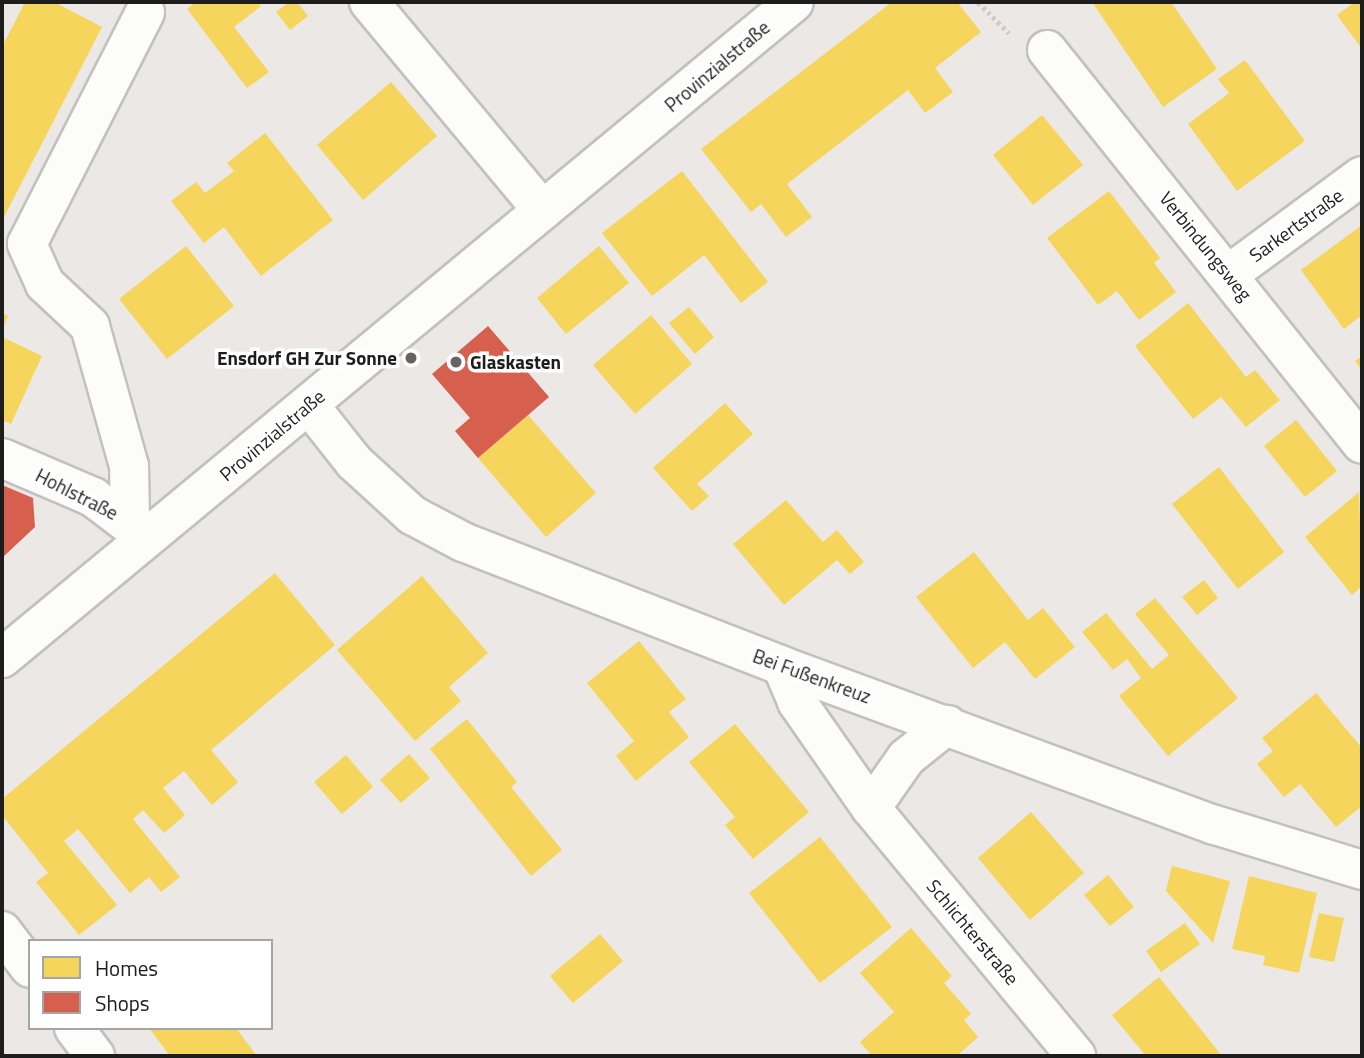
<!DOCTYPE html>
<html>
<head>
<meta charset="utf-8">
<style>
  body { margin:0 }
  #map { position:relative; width:1364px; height:1058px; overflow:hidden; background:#ebe8e5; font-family:"Titillium Web",sans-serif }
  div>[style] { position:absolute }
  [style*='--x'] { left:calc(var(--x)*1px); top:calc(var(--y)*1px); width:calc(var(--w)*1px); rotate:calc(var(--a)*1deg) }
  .homes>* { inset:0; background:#f6d55c }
  .shops>* { inset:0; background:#d6604d }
  .path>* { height:4.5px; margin-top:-2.25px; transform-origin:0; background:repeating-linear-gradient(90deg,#d4c7c6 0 3.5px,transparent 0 7px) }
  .roads { filter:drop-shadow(2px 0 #c2c1c0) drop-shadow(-2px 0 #c2c1c0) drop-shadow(0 2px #c2c1c0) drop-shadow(0 -2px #c2c1c0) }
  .minor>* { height:38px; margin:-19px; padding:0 19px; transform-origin:19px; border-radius:19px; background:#fcfcfb }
  .dots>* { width:19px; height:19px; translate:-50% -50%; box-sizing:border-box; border:4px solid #fff; border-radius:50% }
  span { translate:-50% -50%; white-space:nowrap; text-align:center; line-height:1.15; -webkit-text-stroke:7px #fff; paint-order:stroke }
  .street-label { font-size:19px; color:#1d1d1d }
  .poi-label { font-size:19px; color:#1d1d1d; font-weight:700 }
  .right { translate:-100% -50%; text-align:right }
  .left { translate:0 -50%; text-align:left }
  .frame { position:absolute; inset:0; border:4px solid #1d1d1d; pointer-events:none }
  .legend { position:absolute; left:28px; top:939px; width:245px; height:91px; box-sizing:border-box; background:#fff; border:2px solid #a5a5a5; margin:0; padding:9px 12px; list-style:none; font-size:21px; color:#1d1d1d }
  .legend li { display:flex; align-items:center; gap:14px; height:35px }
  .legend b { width:35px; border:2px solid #a5a5a5 }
</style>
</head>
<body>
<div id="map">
  <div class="homes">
    <i style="clip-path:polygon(25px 2px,54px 2px,102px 27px,2px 221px,2px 47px)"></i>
    <i style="clip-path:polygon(196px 2px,257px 2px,261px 6px,234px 27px,269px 72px,247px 88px,187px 9px)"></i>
    <i style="clip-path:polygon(289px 2px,297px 2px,308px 16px,290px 30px,276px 12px)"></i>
    <i style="clip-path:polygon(892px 2px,957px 2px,981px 32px,935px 68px,953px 92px,925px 113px,908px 90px,787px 184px,812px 217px,786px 237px,761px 204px,751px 212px,701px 149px)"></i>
    <i style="clip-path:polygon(1092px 2px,1171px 2px,1217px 69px,1163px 107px)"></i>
    <i style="clip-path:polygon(1355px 2px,1362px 2px,1362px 49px,1337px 15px)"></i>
    <i style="clip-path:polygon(1245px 60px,1305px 141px,1237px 191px,1188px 124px,1229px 93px,1218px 79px)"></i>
    <i style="clip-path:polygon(391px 82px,437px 136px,363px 200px,317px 145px)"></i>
    <i style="clip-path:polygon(1042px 115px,1083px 165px,1033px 205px,993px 155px)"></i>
    <i style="clip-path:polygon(265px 133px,333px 220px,261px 276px,224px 227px,204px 243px,171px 201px,196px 182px,205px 193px,234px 171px,227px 163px)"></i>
    <i style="clip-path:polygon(682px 171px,768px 282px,741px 303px,704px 255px,652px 296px,602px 233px)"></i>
    <i style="clip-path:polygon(1109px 191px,1160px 258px,1154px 263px,1176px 292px,1139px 320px,1117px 291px,1098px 305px,1047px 238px)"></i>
    <i style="clip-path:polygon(1362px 225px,1362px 315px,1344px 329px,1301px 270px)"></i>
    <i style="clip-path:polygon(186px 246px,234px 306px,167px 359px,119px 299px)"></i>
    <i style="clip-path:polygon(599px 246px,629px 283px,566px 334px,537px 298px)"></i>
    <i style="clip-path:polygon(1188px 303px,1246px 377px,1255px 370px,1280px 400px,1246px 427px,1221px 397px,1193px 419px,1135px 346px)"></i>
    <i style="clip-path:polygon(689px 307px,714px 337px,695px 354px,669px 323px)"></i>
    <i style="clip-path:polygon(2px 313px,8px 316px,2px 330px)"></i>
    <i style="clip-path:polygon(651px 315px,692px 364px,635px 414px,593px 365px)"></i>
    <i style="clip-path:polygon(2px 337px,42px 356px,11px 424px,2px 420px)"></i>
    <i style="clip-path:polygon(1362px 356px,1362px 371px,1355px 361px)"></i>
    <i style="clip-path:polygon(725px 403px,753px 434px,697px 484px,709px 496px,692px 511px,653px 468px)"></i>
    <i style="clip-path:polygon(528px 415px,596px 493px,546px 537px,478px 458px)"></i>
    <i style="clip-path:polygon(1296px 420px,1337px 471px,1305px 497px,1264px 446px)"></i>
    <i style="clip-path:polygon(1219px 467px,1284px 552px,1238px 589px,1172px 504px)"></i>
    <i style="clip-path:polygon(1359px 492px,1362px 586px,1352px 595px,1305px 537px)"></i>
    <i style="clip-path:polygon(786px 500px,823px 542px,837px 530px,864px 562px,850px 574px,837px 560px,784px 605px,733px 544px)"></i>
    <i style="clip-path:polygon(974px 552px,1028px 620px,1043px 608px,1075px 647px,1035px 679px,1005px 642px,973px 668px,916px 597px)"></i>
    <i style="clip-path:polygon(275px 573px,335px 645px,211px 750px,238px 782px,212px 805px,184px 771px,163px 788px,185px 815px,164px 833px,143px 810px,133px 819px,180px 877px,161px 892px,149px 877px,130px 893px,78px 829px,64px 841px,117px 905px,79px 935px,36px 882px,48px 873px,2px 815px,2px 799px)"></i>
    <i style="clip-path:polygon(422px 576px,488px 653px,449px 687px,461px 701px,415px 741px,337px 650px)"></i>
    <i style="clip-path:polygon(1204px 580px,1218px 598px,1197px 615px,1182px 597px)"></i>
    <i style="clip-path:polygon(1155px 598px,1238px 698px,1168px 756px,1119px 696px,1141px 678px,1127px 659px,1113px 670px,1082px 632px,1106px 613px,1152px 669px,1169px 655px,1135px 614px)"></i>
    <i style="clip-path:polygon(639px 641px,686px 699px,669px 712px,689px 737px,636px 781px,616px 756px,634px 741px,587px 683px)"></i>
    <i style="clip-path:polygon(1316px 693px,1362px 748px,1362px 806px,1336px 827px,1300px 784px,1284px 797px,1257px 764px,1273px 751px,1262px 738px)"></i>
    <i style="clip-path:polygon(467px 719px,517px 782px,511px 787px,562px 850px,531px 876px,430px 749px)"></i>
    <i style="clip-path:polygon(735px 724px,809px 812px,753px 859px,725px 825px,735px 817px,689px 762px)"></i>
    <i style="clip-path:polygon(409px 754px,430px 778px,401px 803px,380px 780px)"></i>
    <i style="clip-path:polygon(346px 755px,373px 787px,342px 814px,314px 782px)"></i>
    <i style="clip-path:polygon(1031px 812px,1084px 873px,1030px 920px,978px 858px)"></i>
    <i style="clip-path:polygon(820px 837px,892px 927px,820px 983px,749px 893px)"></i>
    <i style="clip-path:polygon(1172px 866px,1230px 881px,1213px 943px,1166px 891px)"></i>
    <i style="clip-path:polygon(1108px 875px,1134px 907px,1110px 926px,1084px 895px)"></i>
    <i style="clip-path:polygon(1249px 876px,1317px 893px,1299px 973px,1263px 965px,1265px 956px,1232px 949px)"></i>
    <i style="clip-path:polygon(1319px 913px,1344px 918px,1334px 962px,1309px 957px)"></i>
    <i style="clip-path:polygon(1185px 923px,1200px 944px,1161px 972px,1146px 951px)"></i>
    <i style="clip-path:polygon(911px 928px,952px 976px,944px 983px,971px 1014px,964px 1020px,978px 1037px,957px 1056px,872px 1056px,860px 1042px,894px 1012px,860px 973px)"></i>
    <i style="clip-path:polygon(600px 934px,623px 961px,573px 1003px,550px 976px)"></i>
    <i style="clip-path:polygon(1159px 977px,1199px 1027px,1222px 1056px,1146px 1056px,1112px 1015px)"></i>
    <i style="clip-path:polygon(149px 1028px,236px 1028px,257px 1056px,170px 1056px)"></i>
  </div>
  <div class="shops">
    <i style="clip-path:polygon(488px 326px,549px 397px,478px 458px,455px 431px,470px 418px,432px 374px)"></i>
    <i style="clip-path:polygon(2px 485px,33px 498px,35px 527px,2px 558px)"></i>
  </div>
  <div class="path">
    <i style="--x:978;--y:2;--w:44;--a:45"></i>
  </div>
  <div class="roads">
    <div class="minor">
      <i style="--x:369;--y:2;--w:271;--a:50.2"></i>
      <i style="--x:1047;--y:50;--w:504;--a:51.36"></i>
      <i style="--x:1229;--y:274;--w:165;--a:-36.4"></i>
      <i style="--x:309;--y:405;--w:73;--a:51.7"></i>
      <i style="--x:354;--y:462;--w:79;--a:42.4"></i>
      <i style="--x:412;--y:515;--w:58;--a:27.9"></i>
      <i style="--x:463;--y:542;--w:342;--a:21.2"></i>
      <i style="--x:782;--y:666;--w:461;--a:20.2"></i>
      <i style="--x:1215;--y:825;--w:154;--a:17"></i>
      <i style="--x:2;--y:458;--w:99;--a:23.2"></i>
      <i style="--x:93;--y:497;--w:63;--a:37.2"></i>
      <i style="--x:130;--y:521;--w:55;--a:-91"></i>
      <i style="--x:129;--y:466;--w:145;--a:-105.6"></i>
      <i style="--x:90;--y:326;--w:62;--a:-137"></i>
      <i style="--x:45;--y:284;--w:44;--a:-114.2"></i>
      <i style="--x:27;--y:244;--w:260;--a:-63"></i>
      <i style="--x:2;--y:658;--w:1028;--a:-39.63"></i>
      <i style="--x:782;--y:666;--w:39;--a:67"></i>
      <i style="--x:797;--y:702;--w:129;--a:55.1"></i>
      <i style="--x:871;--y:808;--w:322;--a:50.4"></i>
      <i style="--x:871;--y:808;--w:61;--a:-55"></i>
      <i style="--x:906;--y:758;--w:53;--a:-38.8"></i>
      <i style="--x:2;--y:931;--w:46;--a:52.9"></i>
      <i style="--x:74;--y:1028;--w:35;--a:53"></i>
    </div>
  </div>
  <div class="dots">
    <i style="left:411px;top:358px;background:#656463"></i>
    <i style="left:456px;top:362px;background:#656463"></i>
  </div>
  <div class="street-label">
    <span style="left:717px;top:66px;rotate:-40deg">Provinzialstraße</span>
    <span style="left:1296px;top:225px;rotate:-36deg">Sarkertstraße</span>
    <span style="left:1206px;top:246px;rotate:51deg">Verbindungsweg</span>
    <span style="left:272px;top:435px;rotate:-40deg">Provinzialstraße</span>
    <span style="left:77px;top:494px;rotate:27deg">Hohlstraße</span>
    <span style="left:812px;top:676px;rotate:20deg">Bei Fußenkreuz</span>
    <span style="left:973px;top:932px;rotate:50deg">Schlichterstraße</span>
  </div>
  <div class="poi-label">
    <span class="right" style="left:397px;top:358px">Ensdorf GH Zur Sonne</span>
    <span class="left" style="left:470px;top:362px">Glaskasten</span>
  </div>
  <div class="frame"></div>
  <ul class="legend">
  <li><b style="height:19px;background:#f6d55c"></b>Homes</li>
  <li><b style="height:19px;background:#d6604d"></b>Shops</li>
  </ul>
</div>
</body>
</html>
